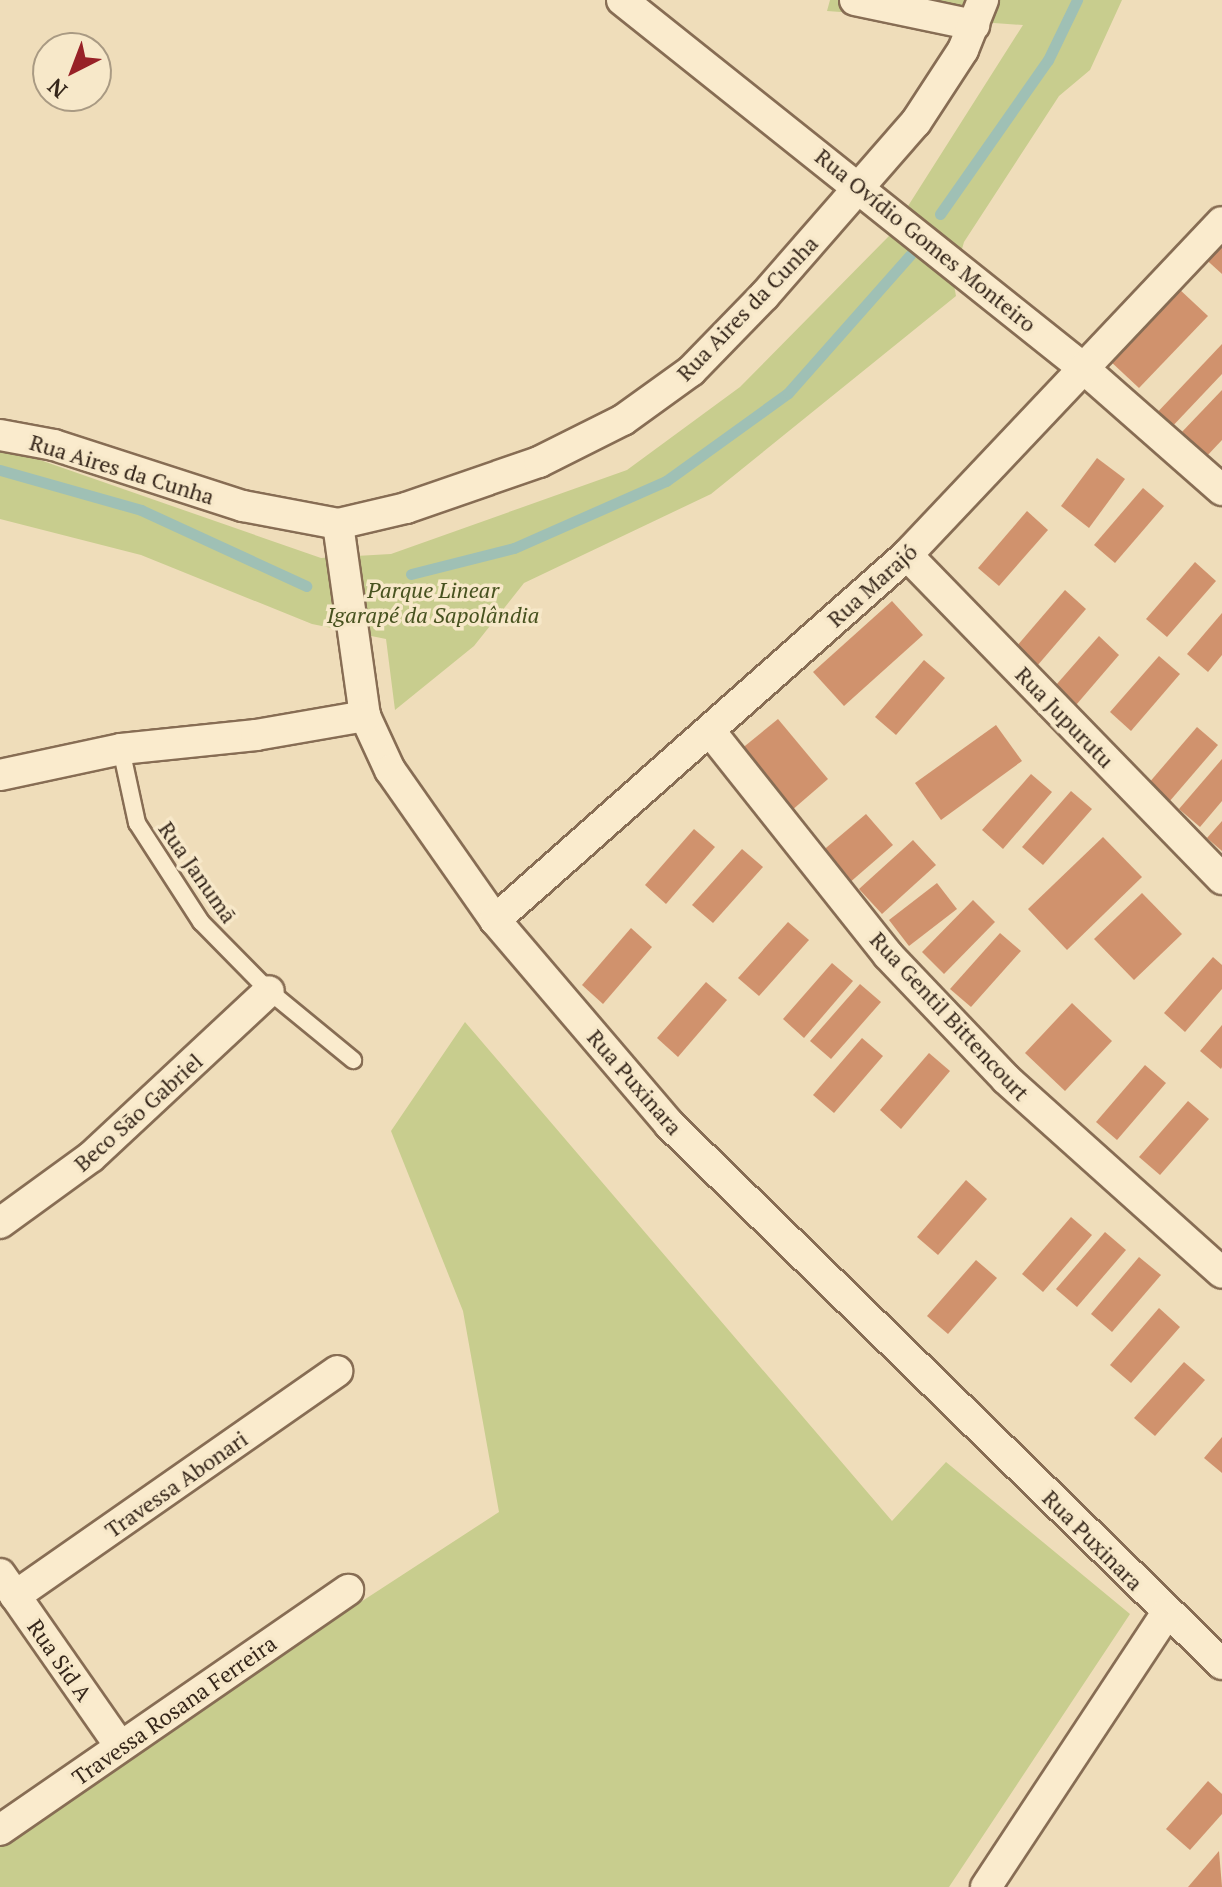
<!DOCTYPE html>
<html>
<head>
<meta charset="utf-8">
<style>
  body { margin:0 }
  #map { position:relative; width:1222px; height:1887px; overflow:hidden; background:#efddba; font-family:"PT Serif",serif }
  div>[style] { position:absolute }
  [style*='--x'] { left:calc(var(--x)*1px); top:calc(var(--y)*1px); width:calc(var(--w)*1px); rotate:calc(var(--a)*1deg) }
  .green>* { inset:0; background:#c8cd8e }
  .stream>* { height:11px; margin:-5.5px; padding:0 5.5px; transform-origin:5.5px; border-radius:5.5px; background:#9fc0b5 }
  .building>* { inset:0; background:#d0926d }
  .roads { filter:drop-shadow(2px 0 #876d54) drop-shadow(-2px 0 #876d54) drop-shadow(0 2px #876d54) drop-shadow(0 -2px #876d54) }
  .service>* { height:16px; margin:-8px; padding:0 8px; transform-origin:8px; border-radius:8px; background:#faebcd }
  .minor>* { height:30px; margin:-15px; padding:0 15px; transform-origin:15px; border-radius:15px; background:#faebcd }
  span { translate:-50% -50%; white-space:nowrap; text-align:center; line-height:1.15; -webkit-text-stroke:7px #f7e8c9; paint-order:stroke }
  .street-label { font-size:22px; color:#35261a }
  .park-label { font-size:22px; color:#47521f; font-style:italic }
  .north { position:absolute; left:32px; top:32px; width:80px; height:80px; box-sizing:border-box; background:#f7e8c9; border:2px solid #a99a83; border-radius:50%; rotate:222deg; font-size:22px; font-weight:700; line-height:32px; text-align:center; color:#35261a }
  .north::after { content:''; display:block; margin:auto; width:28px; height:36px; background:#982127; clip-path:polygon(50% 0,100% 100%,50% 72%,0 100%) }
</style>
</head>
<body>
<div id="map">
  <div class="green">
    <i style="clip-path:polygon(830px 0,1122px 0,1090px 70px,1059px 96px,964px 242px,953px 280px,956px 296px,711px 494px,524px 583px,474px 646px,395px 710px,386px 639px,312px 624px,141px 555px,0 519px,0 451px,20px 453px,321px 558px,391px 554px,627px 470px,740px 387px,889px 236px,1023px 25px,827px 11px)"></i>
    <i style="clip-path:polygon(465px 1022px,892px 1521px,946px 1462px,1130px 1614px,949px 1887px,0 1887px,0 1837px,499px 1512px,463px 1311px,391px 1131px)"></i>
  </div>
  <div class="stream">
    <i style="--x:940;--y:214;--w:188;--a:-55"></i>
    <i style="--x:1048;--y:60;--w:67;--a:-64.2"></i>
    <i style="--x:0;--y:470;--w:147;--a:15.8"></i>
    <i style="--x:141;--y:510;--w:182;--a:24.7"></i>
    <i style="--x:411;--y:574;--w:106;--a:-14.2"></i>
    <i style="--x:514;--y:548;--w:166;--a:-23.8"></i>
    <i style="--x:666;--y:481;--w:150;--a:-35.8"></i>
    <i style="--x:788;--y:393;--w:184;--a:-48.5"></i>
  </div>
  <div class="building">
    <i style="clip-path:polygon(1222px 231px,1222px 274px,1200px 254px)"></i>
    <i style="clip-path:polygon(1178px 288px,1208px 316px,1139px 388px,1109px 360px)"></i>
    <i style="clip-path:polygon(1222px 344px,1222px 374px,1168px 431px,1153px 417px)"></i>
    <i style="clip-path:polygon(1222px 390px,1222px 440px,1205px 458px,1180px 434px)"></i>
    <i style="clip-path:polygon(1097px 458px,1125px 479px,1089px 528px,1061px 506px)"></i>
    <i style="clip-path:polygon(1143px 488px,1164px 506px,1115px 563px,1094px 545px)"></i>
    <i style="clip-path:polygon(1027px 511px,1048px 530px,999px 586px,978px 568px)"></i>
    <i style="clip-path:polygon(1195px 562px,1216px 581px,1167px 637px,1146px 619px)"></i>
    <i style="clip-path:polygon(1065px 590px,1086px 609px,1037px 666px,1016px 647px)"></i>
    <i style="clip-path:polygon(892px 601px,923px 635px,844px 706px,813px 672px)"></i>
    <i style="clip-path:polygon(1222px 613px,1222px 655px,1208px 672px,1187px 654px)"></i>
    <i style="clip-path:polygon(1099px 636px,1119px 655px,1070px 712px,1049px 693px)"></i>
    <i style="clip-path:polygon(1159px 656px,1180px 674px,1131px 731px,1110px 712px)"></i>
    <i style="clip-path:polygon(924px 660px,945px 678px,896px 735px,875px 717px)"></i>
    <i style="clip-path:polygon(778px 719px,828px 779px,791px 811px,740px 750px)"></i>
    <i style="clip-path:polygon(996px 725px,1022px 761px,941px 820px,915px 783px)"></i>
    <i style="clip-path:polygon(1197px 727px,1218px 745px,1169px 802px,1148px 784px)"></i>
    <i style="clip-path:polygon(1222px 759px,1222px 801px,1200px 827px,1179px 809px)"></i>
    <i style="clip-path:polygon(1031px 774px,1052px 792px,1003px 849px,982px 830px)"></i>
    <i style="clip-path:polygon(1071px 791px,1092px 809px,1043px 865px,1022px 847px)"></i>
    <i style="clip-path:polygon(866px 814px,893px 845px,848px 884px,820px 853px)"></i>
    <i style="clip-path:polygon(1222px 821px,1222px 851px,1207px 838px)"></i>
    <i style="clip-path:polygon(694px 829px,715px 847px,666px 904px,645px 885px)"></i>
    <i style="clip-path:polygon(1103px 837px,1142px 877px,1067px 950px,1028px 909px)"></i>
    <i style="clip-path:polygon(913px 840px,936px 865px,882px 914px,859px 889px)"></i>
    <i style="clip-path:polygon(742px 849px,763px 867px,713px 923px,692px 905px)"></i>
    <i style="clip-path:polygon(937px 883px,957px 909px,909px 946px,889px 920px)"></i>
    <i style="clip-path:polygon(1142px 893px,1182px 934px,1134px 980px,1094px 939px)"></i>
    <i style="clip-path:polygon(973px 900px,995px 922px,944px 974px,922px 952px)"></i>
    <i style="clip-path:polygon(788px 922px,809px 940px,759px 996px,738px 978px)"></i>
    <i style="clip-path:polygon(631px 928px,652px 947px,603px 1004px,582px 985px)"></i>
    <i style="clip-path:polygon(1000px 933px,1021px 951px,971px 1007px,950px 989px)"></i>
    <i style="clip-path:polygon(1213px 957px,1222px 965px,1222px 989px,1185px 1032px,1164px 1013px)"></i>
    <i style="clip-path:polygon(832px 963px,853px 981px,804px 1038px,783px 1019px)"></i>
    <i style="clip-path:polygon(706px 982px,727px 1000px,678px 1057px,657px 1038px)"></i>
    <i style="clip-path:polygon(860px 984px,881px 1002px,831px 1059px,810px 1041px)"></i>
    <i style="clip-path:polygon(1072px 1003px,1112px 1041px,1065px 1091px,1025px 1053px)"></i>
    <i style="clip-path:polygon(1222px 1025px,1222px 1067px,1221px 1069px,1200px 1051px)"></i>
    <i style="clip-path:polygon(862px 1038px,883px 1056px,834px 1113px,813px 1095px)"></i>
    <i style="clip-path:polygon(929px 1053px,950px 1071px,901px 1129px,880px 1110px)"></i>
    <i style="clip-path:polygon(1145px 1065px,1166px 1083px,1117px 1140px,1096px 1122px)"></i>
    <i style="clip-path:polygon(1188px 1101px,1209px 1119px,1160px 1175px,1139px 1157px)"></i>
    <i style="clip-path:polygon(966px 1180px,987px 1199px,938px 1255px,917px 1237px)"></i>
    <i style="clip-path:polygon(1071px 1217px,1092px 1235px,1043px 1292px,1022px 1274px)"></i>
    <i style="clip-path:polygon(1105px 1232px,1126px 1250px,1077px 1307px,1056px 1289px)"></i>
    <i style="clip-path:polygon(1139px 1257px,1161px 1275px,1112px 1332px,1091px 1314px)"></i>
    <i style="clip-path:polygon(976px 1260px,997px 1278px,948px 1334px,927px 1316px)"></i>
    <i style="clip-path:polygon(1159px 1308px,1180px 1327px,1131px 1383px,1110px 1365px)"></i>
    <i style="clip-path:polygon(1184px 1362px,1205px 1380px,1155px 1436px,1134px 1418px)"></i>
    <i style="clip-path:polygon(1222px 1437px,1222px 1473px,1204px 1458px)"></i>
    <i style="clip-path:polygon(1208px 1781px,1222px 1794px,1222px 1814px,1190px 1850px,1166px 1829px)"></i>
    <i style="clip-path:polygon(1219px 1851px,1222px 1887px,1188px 1887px)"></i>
  </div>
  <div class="roads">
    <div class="service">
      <i style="--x:121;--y:749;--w:76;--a:77.8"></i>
      <i style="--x:137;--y:823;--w:118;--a:57.1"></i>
      <i style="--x:201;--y:922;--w:97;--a:45.4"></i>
      <i style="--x:269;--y:991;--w:109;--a:39.4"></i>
    </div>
    <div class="minor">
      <i style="--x:622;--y:0;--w:590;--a:38.6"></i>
      <i style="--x:1083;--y:368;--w:185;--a:41.3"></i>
      <i style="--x:855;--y:0;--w:122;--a:11.9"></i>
      <i style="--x:0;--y:435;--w:55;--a:10.5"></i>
      <i style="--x:54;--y:445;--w:199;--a:17.9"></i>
      <i style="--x:243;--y:506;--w:97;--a:10.7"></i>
      <i style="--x:338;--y:524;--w:70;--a:-13.2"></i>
      <i style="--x:406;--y:508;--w:141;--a:-19.1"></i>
      <i style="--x:539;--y:462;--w:94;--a:-26.6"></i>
      <i style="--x:623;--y:420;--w:84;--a:-35.8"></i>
      <i style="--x:691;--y:371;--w:105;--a:-45.8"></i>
      <i style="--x:764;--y:296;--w:231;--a:-48.9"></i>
      <i style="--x:916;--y:122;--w:86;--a:-56.9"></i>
      <i style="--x:963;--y:50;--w:54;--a:-68.2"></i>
      <i style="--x:338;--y:524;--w:194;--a:82"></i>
      <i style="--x:365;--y:716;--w:60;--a:65.2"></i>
      <i style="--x:390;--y:770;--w:183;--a:55"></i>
      <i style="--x:495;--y:920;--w:268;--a:49.5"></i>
      <i style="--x:669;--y:1124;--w:773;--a:44.32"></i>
      <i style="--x:907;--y:555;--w:452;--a:45.8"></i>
      <i style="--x:710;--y:731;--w:286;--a:51.5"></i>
      <i style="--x:888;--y:955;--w:171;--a:46.4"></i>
      <i style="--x:1006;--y:1079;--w:290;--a:41.9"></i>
      <i style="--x:0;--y:775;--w:124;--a:-12.1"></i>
      <i style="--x:121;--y:749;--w:136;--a:-5.9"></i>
      <i style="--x:256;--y:735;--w:111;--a:-9.9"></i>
      <i style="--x:495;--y:920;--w:550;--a:-41.54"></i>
      <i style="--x:907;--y:555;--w:458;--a:-46.6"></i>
      <i style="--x:0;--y:1223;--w:112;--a:-36"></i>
      <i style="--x:91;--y:1157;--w:243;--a:-43"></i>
      <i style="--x:0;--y:1574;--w:210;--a:55.1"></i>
      <i style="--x:15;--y:1596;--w:393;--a:-34.9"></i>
      <i style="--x:0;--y:1830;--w:423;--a:-34.6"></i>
      <i style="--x:986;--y:1887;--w:328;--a:-56.6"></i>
    </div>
  </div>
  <div class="street-label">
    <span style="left:926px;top:240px;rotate:39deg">Rua Ovídio Gomes Monteiro</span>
    <span style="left:747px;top:308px;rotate:-46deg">Rua Aires da Cunha</span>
    <span style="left:122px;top:469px;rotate:17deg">Rua Aires da Cunha</span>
    <span style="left:872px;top:585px;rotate:-42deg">Rua Marajó</span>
    <span style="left:1065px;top:717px;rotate:46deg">Rua Jupurutu</span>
    <span style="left:198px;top:872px;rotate:55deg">Rua Janumã</span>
    <span style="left:950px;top:1016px;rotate:47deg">Rua Gentil Bittencourt</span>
    <span style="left:635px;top:1082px;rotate:49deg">Rua Puxinara</span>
    <span style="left:138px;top:1112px;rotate:-42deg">Beco São Gabriel</span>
    <span style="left:176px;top:1484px;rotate:-35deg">Travessa Abonari</span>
    <span style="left:1093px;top:1540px;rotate:45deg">Rua Puxinara</span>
    <span style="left:60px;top:1660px;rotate:55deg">Rua Sid A</span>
    <span style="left:174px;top:1710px;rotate:-35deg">Travessa Rosana Ferreira</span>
  </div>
  <div class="park-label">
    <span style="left:433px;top:602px">Parque Linear<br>Igarapé da Sapolândia</span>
  </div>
  <div class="north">N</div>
</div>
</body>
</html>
